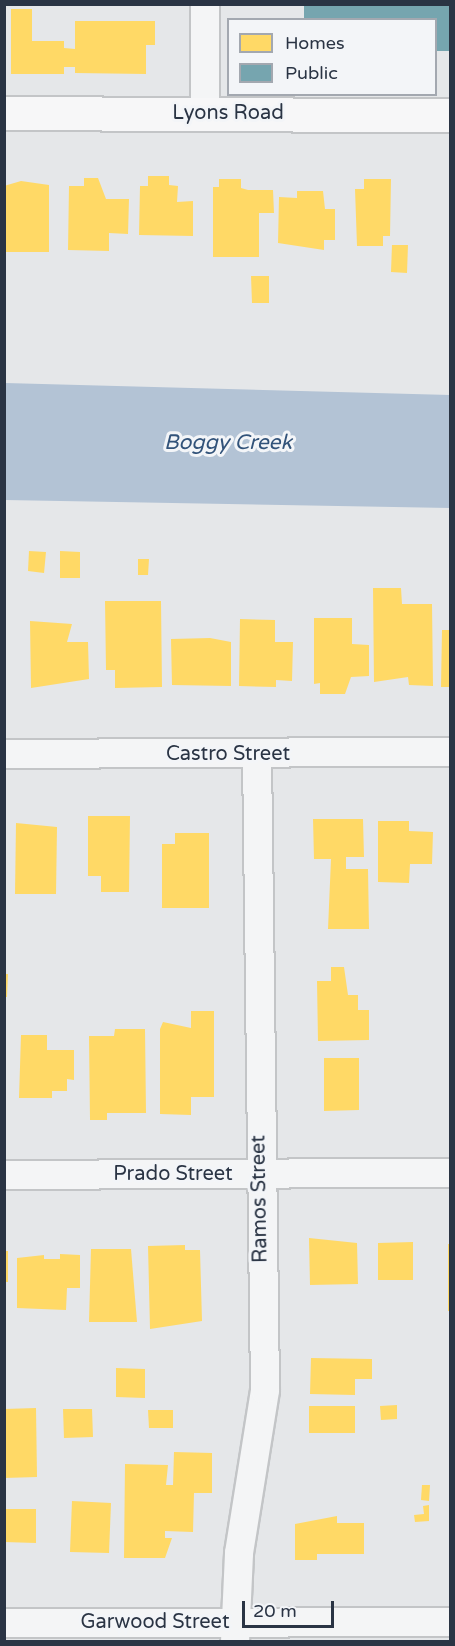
<!DOCTYPE html>
<html>
<head>
<meta charset="utf-8">
<style>
  body { margin:0 }
  #map { position:relative; width:455px; height:1646px; overflow:hidden; background:#e5e7e9; font-family:"Varela Round",sans-serif }
  div>[style] { position:absolute }
  [style*='--x'] { left:calc(var(--x)*1px); top:calc(var(--y)*1px); width:calc(var(--w)*1px); rotate:calc(var(--a)*1deg) }
  .water>* { inset:0; background:#b3c3d5 }
  .homes>* { inset:0; background:#ffd966 }
  .public>* { inset:0; background:#76a5af }
  .roads { filter:drop-shadow(2px 0 #c3c5c7) drop-shadow(-2px 0 #c3c5c7) drop-shadow(0 2px #c3c5c7) drop-shadow(0 -2px #c3c5c7) }
  .street>* { height:28px; margin:-14px; padding:0 14px; transform-origin:14px; border-radius:14px; background:#f4f5f6 }
  .secondary>* { height:33px; margin:-16.5px; padding:0 16.5px; transform-origin:16.5px; border-radius:16.5px; background:#f7f7f8 }
  span { translate:-50% -50%; white-space:nowrap; text-align:center; line-height:1.15; -webkit-text-stroke:6px #f3f5f8; paint-order:stroke }
  .street-label { font-size:20px; color:#2a3444 }
  .water-label { font-size:21px; color:#32537a; font-style:italic }
  .frame { position:absolute; inset:0; border:6px solid #2a3444; pointer-events:none }
  .legend { position:absolute; left:227px; top:18px; width:210px; height:78px; box-sizing:border-box; background:#f3f5f8; border:2px solid #a3a8b0; margin:0; padding:8px 10px; list-style:none; font-size:18px; color:#2a3444 }
  .legend li { display:flex; align-items:center; gap:12px; height:30px }
  .legend b { width:30px; border:2px solid #a3a8b0 }
  .scale { position:absolute; left:242px; top:1601px; width:92px; height:27px; box-sizing:border-box; border:3px solid #2a3444; border-top:0; padding-left:8px; font-size:18px; line-height:21px; white-space:nowrap; color:#2a3444; -webkit-text-stroke:4px #f3f5f8; paint-order:stroke }
</style>
</head>
<body>
<div id="map">
  <div class="water">
    <i style="clip-path:polygon(5px 383px,450px 395px,450px 508px,5px 500px)"></i>
  </div>
  <div class="homes">
    <i style="clip-path:polygon(11px 9px,32px 9px,32px 41px,64px 41px,64px 48px,75px 49px,75px 21px,155px 21px,155px 45px,146px 45px,146px 74px,75px 73px,75px 67px,64px 67px,64px 74px,11px 74px)"></i>
    <i style="clip-path:polygon(148px 176px,169px 176px,169px 185px,178px 186px,177px 202px,193px 201px,193px 236px,139px 235px,140px 186px,148px 186px)"></i>
    <i style="clip-path:polygon(84px 178px,98px 178px,106px 199px,129px 199px,128px 234px,109px 233px,109px 251px,68px 250px,69px 186px,84px 186px)"></i>
    <i style="clip-path:polygon(219px 179px,241px 179px,241px 188px,248px 190px,273px 190px,274px 213px,259px 213px,259px 257px,213px 257px,213px 187px,219px 187px)"></i>
    <i style="clip-path:polygon(364px 179px,391px 179px,390px 236px,383px 236px,383px 246px,357px 246px,355px 189px,364px 189px)"></i>
    <i style="clip-path:polygon(21px 181px,49px 185px,49px 252px,4px 252px,4px 186px)"></i>
    <i style="clip-path:polygon(297px 191px,323px 191px,325px 209px,335px 209px,335px 240px,324px 240px,324px 250px,278px 243px,279px 197px,297px 198px)"></i>
    <i style="clip-path:polygon(392px 245px,408px 245px,407px 273px,391px 272px)"></i>
    <i style="clip-path:polygon(251px 276px,269px 276px,269px 303px,252px 303px)"></i>
    <i style="clip-path:polygon(29px 551px,46px 552px,44px 573px,28px 571px)"></i>
    <i style="clip-path:polygon(60px 551px,80px 552px,80px 578px,60px 578px)"></i>
    <i style="clip-path:polygon(138px 559px,149px 559px,148px 575px,138px 575px)"></i>
    <i style="clip-path:polygon(373px 588px,401px 588px,402px 604px,432px 604px,433px 686px,409px 685px,408px 677px,374px 682px)"></i>
    <i style="clip-path:polygon(105px 601px,161px 601px,162px 687px,115px 688px,115px 670px,106px 670px)"></i>
    <i style="clip-path:polygon(314px 618px,352px 618px,352px 644px,369px 645px,369px 676px,351px 677px,345px 694px,320px 694px,320px 683px,314px 684px)"></i>
    <i style="clip-path:polygon(240px 619px,275px 620px,275px 642px,293px 642px,292px 681px,276px 680px,276px 687px,239px 686px)"></i>
    <i style="clip-path:polygon(30px 621px,72px 624px,67px 642px,88px 642px,89px 679px,31px 688px)"></i>
    <i style="clip-path:polygon(442px 630px,450px 630px,450px 687px,441px 687px)"></i>
    <i style="clip-path:polygon(210px 638px,231px 642px,231px 686px,172px 685px,171px 639px)"></i>
    <i style="clip-path:polygon(88px 816px,130px 816px,129px 892px,101px 892px,101px 876px,88px 876px)"></i>
    <i style="clip-path:polygon(313px 819px,363px 819px,364px 857px,346px 857px,346px 869px,368px 869px,369px 929px,328px 929px,331px 859px,314px 859px)"></i>
    <i style="clip-path:polygon(378px 821px,409px 821px,409px 831px,433px 832px,432px 864px,410px 864px,409px 883px,378px 882px)"></i>
    <i style="clip-path:polygon(16px 823px,57px 827px,56px 894px,15px 894px)"></i>
    <i style="clip-path:polygon(175px 833px,209px 833px,209px 908px,162px 908px,162px 844px,175px 844px)"></i>
    <i style="clip-path:polygon(331px 967px,344px 967px,348px 995px,358px 995px,358px 1010px,369px 1010px,369px 1040px,318px 1041px,317px 981px,331px 981px)"></i>
    <i style="clip-path:polygon(4px 974px,8px 974px,7px 997px,4px 997px)"></i>
    <i style="clip-path:polygon(191px 1011px,214px 1011px,214px 1097px,191px 1097px,191px 1115px,160px 1114px,160px 1029px,163px 1022px,191px 1028px)"></i>
    <i style="clip-path:polygon(115px 1029px,145px 1029px,146px 1113px,107px 1113px,107px 1120px,90px 1120px,89px 1036px,114px 1036px)"></i>
    <i style="clip-path:polygon(21px 1035px,47px 1035px,47px 1050px,74px 1050px,74px 1080px,67px 1079px,67px 1091px,52px 1091px,52px 1098px,19px 1098px)"></i>
    <i style="clip-path:polygon(324px 1058px,359px 1058px,359px 1110px,324px 1111px)"></i>
    <i style="clip-path:polygon(309px 1238px,357px 1243px,358px 1284px,310px 1285px)"></i>
    <i style="clip-path:polygon(413px 1242px,413px 1280px,378px 1280px,378px 1243px)"></i>
    <i style="clip-path:polygon(448px 1244px,450px 1244px,450px 1311px,448px 1311px)"></i>
    <i style="clip-path:polygon(185px 1245px,185px 1250px,200px 1250px,202px 1321px,150px 1329px,148px 1246px)"></i>
    <i style="clip-path:polygon(91px 1249px,131px 1249px,137px 1322px,89px 1322px)"></i>
    <i style="clip-path:polygon(4px 1251px,8px 1251px,8px 1282px,4px 1282px)"></i>
    <i style="clip-path:polygon(60px 1254px,80px 1255px,80px 1288px,67px 1288px,66px 1310px,17px 1308px,17px 1258px,44px 1255px,44px 1259px,60px 1259px)"></i>
    <i style="clip-path:polygon(311px 1358px,372px 1359px,372px 1379px,355px 1379px,355px 1395px,310px 1394px)"></i>
    <i style="clip-path:polygon(116px 1368px,145px 1369px,145px 1398px,116px 1397px)"></i>
    <i style="clip-path:polygon(397px 1405px,397px 1419px,381px 1420px,380px 1406px)"></i>
    <i style="clip-path:polygon(309px 1406px,355px 1406px,355px 1433px,309px 1433px)"></i>
    <i style="clip-path:polygon(36px 1408px,37px 1477px,4px 1478px,4px 1409px)"></i>
    <i style="clip-path:polygon(63px 1409px,92px 1409px,93px 1437px,64px 1438px)"></i>
    <i style="clip-path:polygon(148px 1410px,173px 1410px,173px 1428px,149px 1428px)"></i>
    <i style="clip-path:polygon(174px 1452px,212px 1453px,212px 1493px,194px 1493px,193px 1532px,165px 1531px,165px 1538px,172px 1538px,165px 1558px,124px 1558px,125px 1464px,168px 1465px,166px 1485px,173px 1485px)"></i>
    <i style="clip-path:polygon(422px 1485px,430px 1485px,429px 1501px,421px 1500px)"></i>
    <i style="clip-path:polygon(72px 1501px,111px 1503px,109px 1553px,70px 1552px)"></i>
    <i style="clip-path:polygon(429px 1505px,429px 1521px,415px 1522px,414px 1515px,424px 1514px,423px 1506px)"></i>
    <i style="clip-path:polygon(4px 1509px,36px 1509px,36px 1543px,4px 1542px)"></i>
    <i style="clip-path:polygon(337px 1516px,337px 1523px,364px 1523px,364px 1554px,317px 1554px,317px 1560px,295px 1560px,295px 1524px)"></i>
  </div>
  <div class="public">
    <i style="clip-path:polygon(304px 4px,450px 4px,450px 51px,436px 51px,436px 20px,304px 20px)"></i>
  </div>
  <div class="roads">
    <div class="street">
      <i style="--x:205;--y:112;--w:108;--a:-90"></i>
      <i style="--x:4;--y:754;--w:446;--a:-0.3"></i>
      <i style="--x:4;--y:1175;--w:446;--a:-0.3"></i>
      <i style="--x:4;--y:1623;--w:446;--a:-0.1"></i>
      <i style="--x:235;--y:1642;--w:89;--a:-87.4"></i>
      <i style="--x:239;--y:1553;--w:165;--a:-80.9"></i>
      <i style="--x:265;--y:1390;--w:636;--a:-90.72"></i>
    </div>
    <div class="secondary">
      <i style="--x:4;--y:113;--w:446;--a:0.3"></i>
    </div>
  </div>
  <div class="street-label">
    <span style="left:228px;top:113px">Lyons Road</span>
    <span style="left:228px;top:754px">Castro Street</span>
    <span style="left:173px;top:1174px">Prado Street</span>
    <span style="left:260px;top:1199px;rotate:-91deg">Ramos Street</span>
    <span style="left:155px;top:1622px">Garwood Street</span>
  </div>
  <div class="water-label">
    <span style="left:228px;top:443px">Boggy Creek</span>
  </div>
  <div class="frame"></div>
  <ul class="legend">
  <li><b style="height:16px;background:#ffd966"></b>Homes</li>
  <li><b style="height:16px;background:#76a5af"></b>Public</li>
  </ul>
  <div class="scale">20 m</div>
</div>
</body>
</html>
